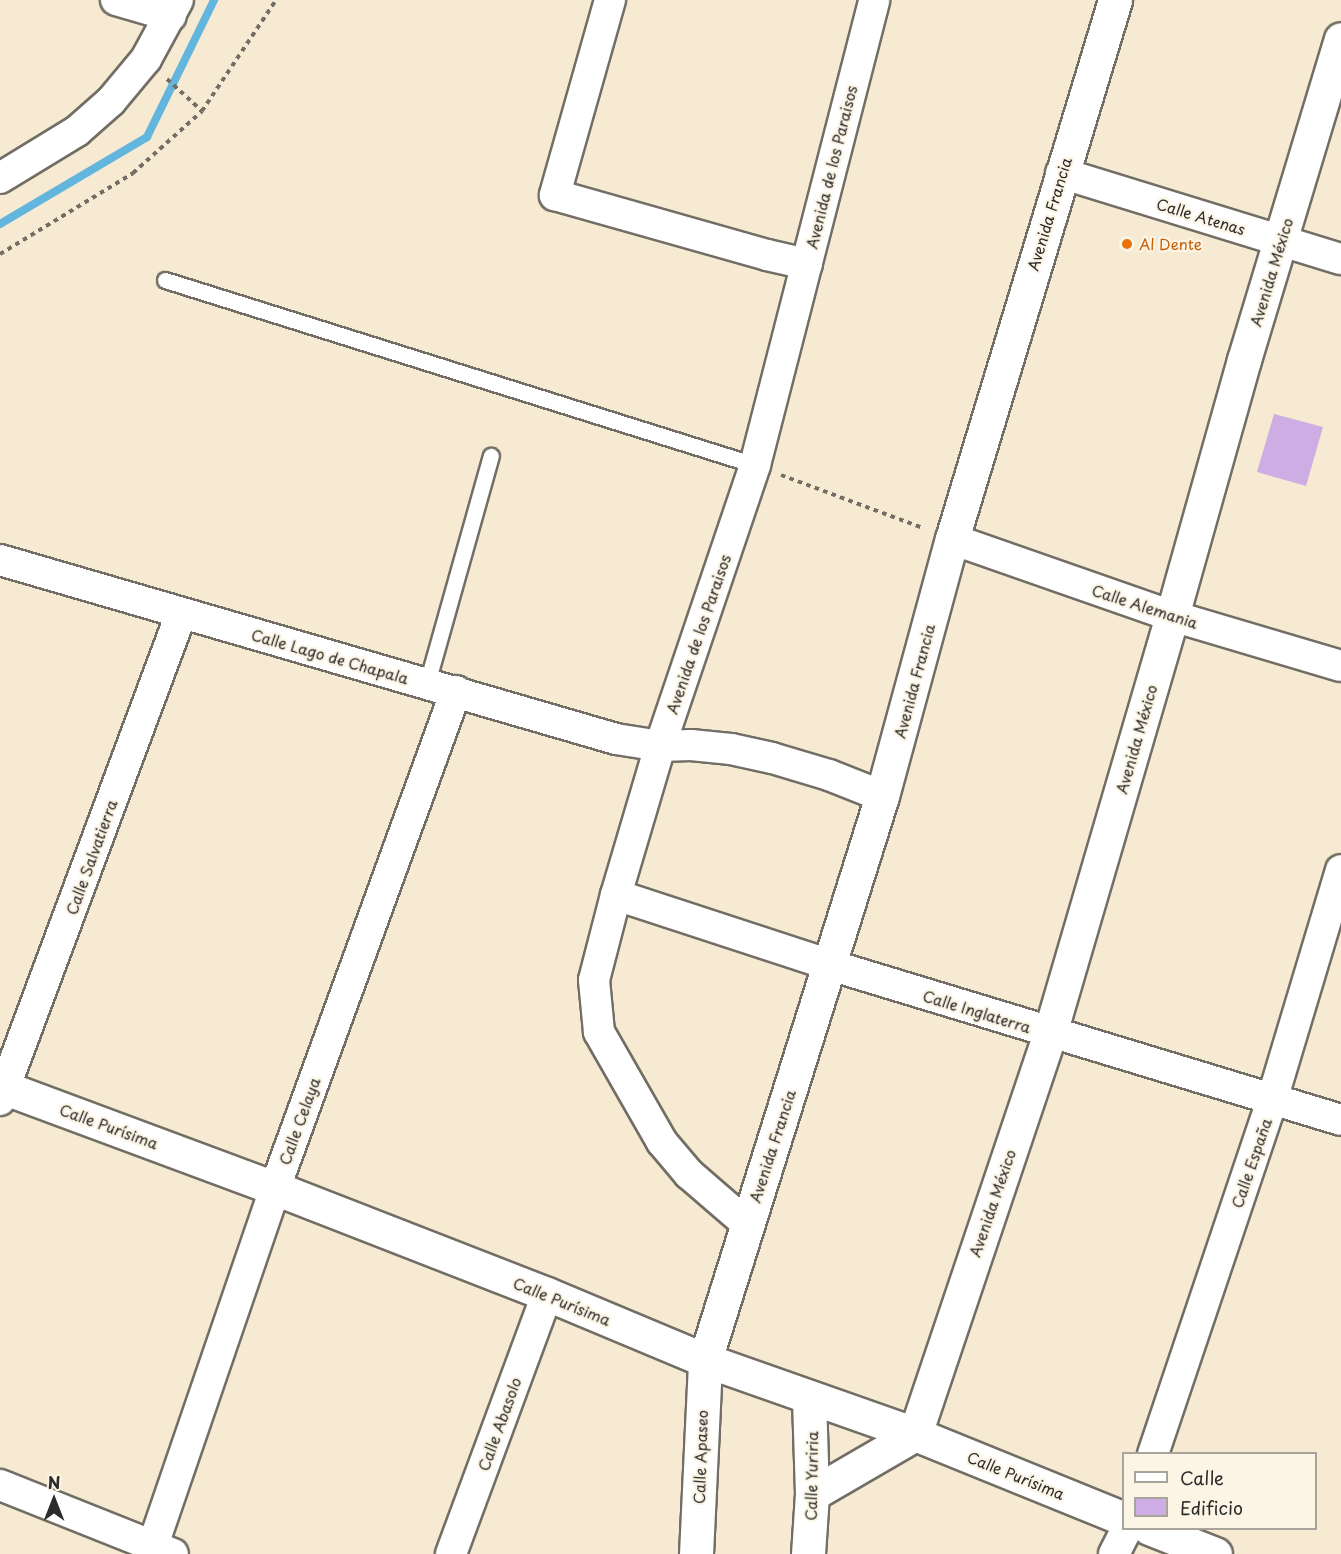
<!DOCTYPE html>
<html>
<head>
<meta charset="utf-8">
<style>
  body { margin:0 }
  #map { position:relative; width:1341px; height:1554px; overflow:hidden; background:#f7ead2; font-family:"Playpen Sans",sans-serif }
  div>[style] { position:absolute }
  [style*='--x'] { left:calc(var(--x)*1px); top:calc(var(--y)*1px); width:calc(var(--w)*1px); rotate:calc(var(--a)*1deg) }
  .stream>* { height:8px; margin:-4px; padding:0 4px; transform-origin:4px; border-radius:4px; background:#62b6de }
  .building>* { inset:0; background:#cdade4 }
  .path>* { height:4px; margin-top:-2px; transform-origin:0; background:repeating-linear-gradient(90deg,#726e65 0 4.5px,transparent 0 9px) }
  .roads { filter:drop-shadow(2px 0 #726e65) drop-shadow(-2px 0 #726e65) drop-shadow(0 2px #726e65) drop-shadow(0 -2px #726e65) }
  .service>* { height:15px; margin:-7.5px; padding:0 7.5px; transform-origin:7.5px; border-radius:7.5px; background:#fff }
  .minor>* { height:30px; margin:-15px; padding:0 15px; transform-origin:15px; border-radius:15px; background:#fff }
  .tertiary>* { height:33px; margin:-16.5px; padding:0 16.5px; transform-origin:16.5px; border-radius:16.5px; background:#fff }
  .dots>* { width:16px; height:16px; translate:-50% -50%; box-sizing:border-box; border:3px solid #fcf5e5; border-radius:50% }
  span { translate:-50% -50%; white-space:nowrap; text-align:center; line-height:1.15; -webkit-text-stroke:4.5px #fcf5e5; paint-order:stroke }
  .street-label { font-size:15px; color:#2b2b2b }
  .food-label { font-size:15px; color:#c56008 }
  .left { translate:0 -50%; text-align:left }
  .legend { position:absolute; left:1122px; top:1452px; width:195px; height:78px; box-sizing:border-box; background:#fcf5e5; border:2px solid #a8a49b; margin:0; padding:8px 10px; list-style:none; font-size:18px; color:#2b2b2b }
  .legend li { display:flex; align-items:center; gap:12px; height:30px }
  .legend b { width:30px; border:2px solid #a8a49b }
  .north { position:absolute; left:24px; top:1470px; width:60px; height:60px; -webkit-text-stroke:4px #fcf5e5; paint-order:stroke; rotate:0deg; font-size:16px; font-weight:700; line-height:24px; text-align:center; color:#2b2b2b }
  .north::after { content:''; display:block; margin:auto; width:21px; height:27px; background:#2b2b2b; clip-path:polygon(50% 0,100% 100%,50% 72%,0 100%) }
</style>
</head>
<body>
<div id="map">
  <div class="stream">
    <i style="--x:0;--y:224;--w:171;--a:-30.6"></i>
    <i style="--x:147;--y:137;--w:153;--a:-63.9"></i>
  </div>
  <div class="building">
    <i style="clip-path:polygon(1274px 414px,1323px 427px,1306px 486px,1257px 472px)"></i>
  </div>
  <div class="path">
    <i style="--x:167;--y:79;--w:47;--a:42.4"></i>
    <i style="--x:0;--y:254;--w:156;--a:-31.3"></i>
    <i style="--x:133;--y:173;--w:93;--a:-41.9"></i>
    <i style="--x:202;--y:111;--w:133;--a:-56.3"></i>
    <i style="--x:781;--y:475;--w:152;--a:20.5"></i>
  </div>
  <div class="roads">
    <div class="service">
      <i style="--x:165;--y:280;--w:618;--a:17.41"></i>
      <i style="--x:427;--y:683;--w:236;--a:-74.3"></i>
    </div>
    <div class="minor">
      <i style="--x:116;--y:0;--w:57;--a:16.2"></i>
      <i style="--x:610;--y:0;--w:203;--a:105.8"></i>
      <i style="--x:555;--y:195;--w:220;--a:15.8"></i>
      <i style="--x:767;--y:255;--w:41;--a:12.7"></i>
      <i style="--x:1061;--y:173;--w:293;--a:17.1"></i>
      <i style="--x:0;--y:178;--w:90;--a:-31.4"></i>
      <i style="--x:77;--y:131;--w:45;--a:-41.4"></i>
      <i style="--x:111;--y:101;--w:55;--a:-50.2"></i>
      <i style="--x:146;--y:59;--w:67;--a:-61.5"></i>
      <i style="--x:952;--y:539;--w:233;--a:19.3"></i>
      <i style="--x:1172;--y:616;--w:176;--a:16.5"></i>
      <i style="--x:0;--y:560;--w:641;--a:16.2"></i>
      <i style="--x:616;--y:739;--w:45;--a:9"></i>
      <i style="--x:660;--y:746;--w:31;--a:-2"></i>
      <i style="--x:691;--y:745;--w:40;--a:5.7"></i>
      <i style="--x:731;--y:749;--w:42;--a:12.4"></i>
      <i style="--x:772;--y:758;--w:59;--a:16.6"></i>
      <i style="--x:829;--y:775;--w:57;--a:21.6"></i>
      <i style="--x:616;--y:895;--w:225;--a:18.1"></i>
      <i style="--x:830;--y:965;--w:534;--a:16.87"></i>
      <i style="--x:0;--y:1100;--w:519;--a:-69.57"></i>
      <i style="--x:747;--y:1224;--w:77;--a:-139.2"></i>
      <i style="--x:689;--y:1174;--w:42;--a:-130.2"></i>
      <i style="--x:662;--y:1142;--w:127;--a:-119.8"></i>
      <i style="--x:599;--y:1032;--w:52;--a:-95.5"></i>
      <i style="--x:594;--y:980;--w:88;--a:-75.5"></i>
      <i style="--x:616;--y:895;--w:155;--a:-73.5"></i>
      <i style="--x:660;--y:746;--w:297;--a:-71.3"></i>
      <i style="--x:755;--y:465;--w:480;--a:-75.6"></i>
      <i style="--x:1153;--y:1454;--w:373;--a:-71.4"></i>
      <i style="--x:1272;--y:1100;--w:240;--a:-73.3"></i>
      <i style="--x:0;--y:1485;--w:186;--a:21.7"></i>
      <i style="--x:150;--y:1554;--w:387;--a:-71.1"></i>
      <i style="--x:275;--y:1188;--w:529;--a:-69.99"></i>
      <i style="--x:451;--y:1554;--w:277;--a:-69.7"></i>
      <i style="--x:1114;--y:1554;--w:29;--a:-63"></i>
    </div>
    <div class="tertiary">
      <i style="--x:0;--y:1086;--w:293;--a:20.4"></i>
      <i style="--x:275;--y:1188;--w:292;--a:21.3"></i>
      <i style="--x:547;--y:1294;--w:171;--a:22.7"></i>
      <i style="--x:705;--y:1360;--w:223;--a:19.4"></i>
      <i style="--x:915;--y:1434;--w:226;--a:22.1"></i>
      <i style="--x:812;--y:1494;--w:119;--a:-30.2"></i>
      <i style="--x:915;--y:1434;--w:423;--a:-71.4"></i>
      <i style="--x:1050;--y:1033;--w:434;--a:-73.7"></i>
      <i style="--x:1172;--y:616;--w:266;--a:-74.3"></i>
      <i style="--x:1244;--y:360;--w:335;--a:-73.2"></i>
      <i style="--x:1149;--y:1528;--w:71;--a:21.5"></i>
      <i style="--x:696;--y:1554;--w:194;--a:-87.3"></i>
      <i style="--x:705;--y:1360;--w:591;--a:-72.58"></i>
      <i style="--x:882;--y:796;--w:266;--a:-74.8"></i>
      <i style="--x:952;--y:539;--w:563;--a:-73.17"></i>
      <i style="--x:808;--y:1554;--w:60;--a:-86.2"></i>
      <i style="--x:812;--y:1494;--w:96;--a:-91.8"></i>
    </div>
  </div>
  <div class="dots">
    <i style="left:1127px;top:244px;background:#e8710a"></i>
  </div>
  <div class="street-label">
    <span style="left:831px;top:167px;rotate:-76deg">Avenida de los Paraisos</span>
    <span style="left:1049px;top:214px;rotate:-73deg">Avenida Francia</span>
    <span style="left:1201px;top:216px;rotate:17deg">Calle Atenas</span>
    <span style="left:1271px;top:272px;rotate:-73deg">Avenida México</span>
    <span style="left:1145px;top:606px;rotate:18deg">Calle Alemania</span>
    <span style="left:698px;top:634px;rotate:-71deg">Avenida de los Paraisos</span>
    <span style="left:330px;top:656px;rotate:16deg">Calle Lago de Chapala</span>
    <span style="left:914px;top:681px;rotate:-75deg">Avenida Francia</span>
    <span style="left:1136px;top:739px;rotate:-74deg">Avenida México</span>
    <span style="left:91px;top:857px;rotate:-70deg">Calle Salvatierra</span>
    <span style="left:977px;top:1011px;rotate:17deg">Calle Inglaterra</span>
    <span style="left:299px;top:1121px;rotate:-70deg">Calle Celaya</span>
    <span style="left:109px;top:1126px;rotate:20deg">Calle Purísima</span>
    <span style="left:772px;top:1146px;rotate:-72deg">Avenida Francia</span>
    <span style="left:1251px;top:1163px;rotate:-71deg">Calle España</span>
    <span style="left:992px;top:1203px;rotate:-71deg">Avenida México</span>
    <span style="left:562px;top:1301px;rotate:22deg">Calle Purísima</span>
    <span style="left:499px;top:1424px;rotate:-70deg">Calle Abasolo</span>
    <span style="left:700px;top:1457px;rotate:-88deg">Calle Apaseo</span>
    <span style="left:1016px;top:1475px;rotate:22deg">Calle Purísima</span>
    <span style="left:811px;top:1476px;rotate:-89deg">Calle Yuriria</span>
  </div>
  <div class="food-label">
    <span class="left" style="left:1139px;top:244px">Al Dente</span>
  </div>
  <ul class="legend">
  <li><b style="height:8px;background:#fff"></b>Calle</li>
  <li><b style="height:16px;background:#cdade4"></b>Edificio</li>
  </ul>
  <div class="north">N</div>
</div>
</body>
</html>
